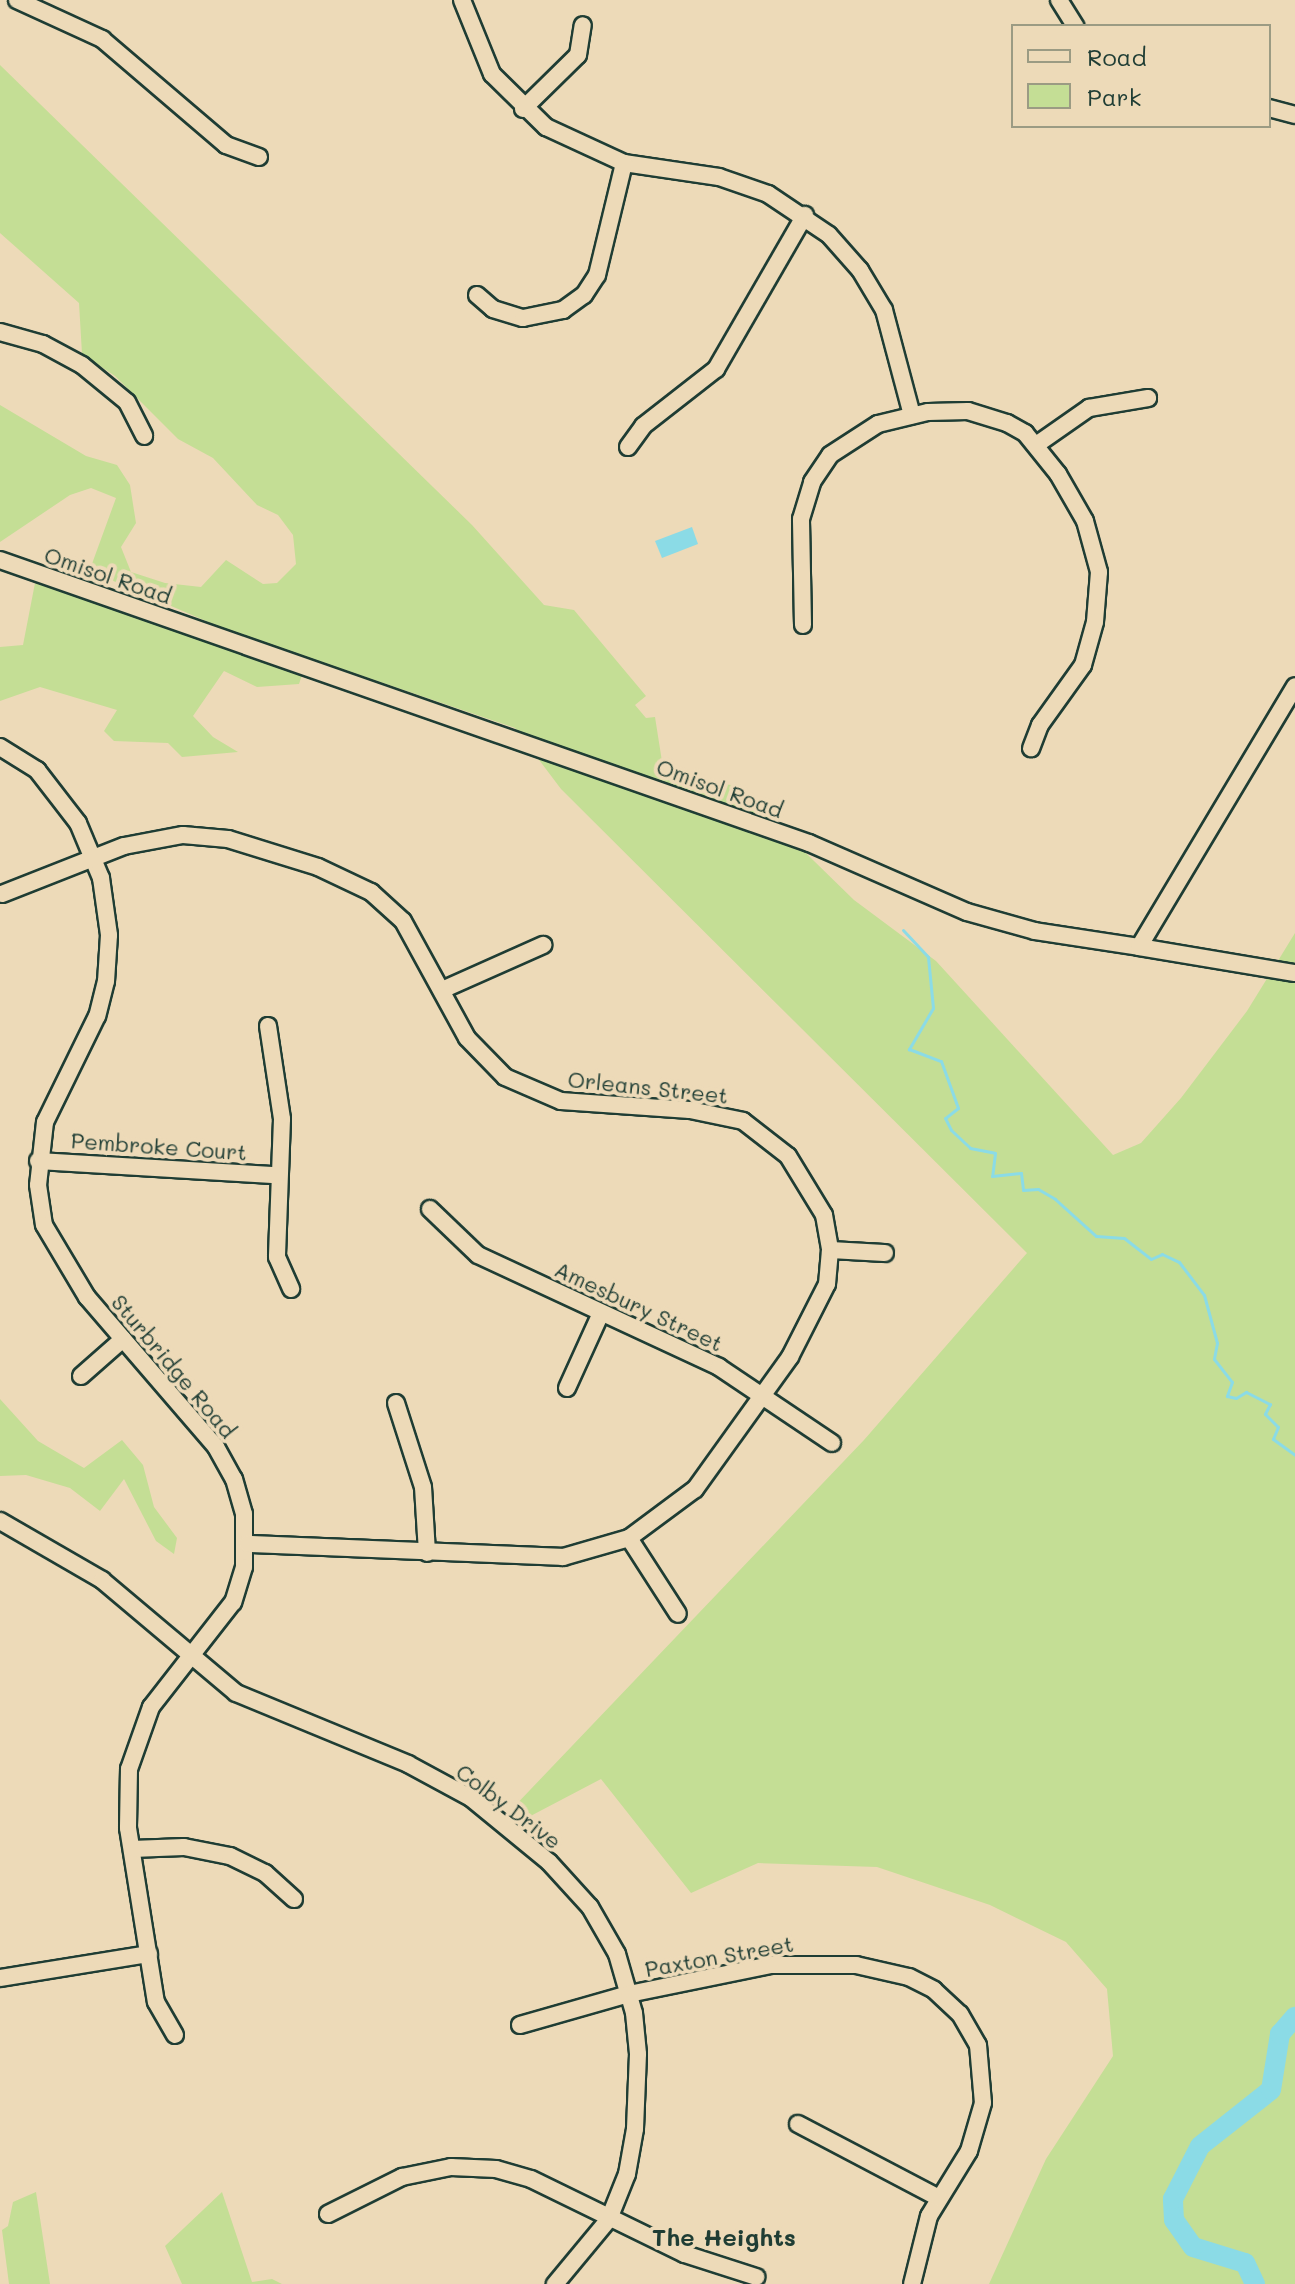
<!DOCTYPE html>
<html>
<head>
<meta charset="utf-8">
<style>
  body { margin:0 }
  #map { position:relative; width:1295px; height:2284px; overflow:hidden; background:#eddab8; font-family:Mali,sans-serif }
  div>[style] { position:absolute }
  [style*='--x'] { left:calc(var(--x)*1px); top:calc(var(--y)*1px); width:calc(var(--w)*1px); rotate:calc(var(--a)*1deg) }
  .green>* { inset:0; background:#c4de95 }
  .water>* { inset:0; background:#8bdbe6 }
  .stream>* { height:3px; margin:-1.5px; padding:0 1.5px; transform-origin:1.5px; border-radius:1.5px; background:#8bdbe6 }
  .river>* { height:20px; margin:-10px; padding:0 10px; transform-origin:10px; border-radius:10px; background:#8bdbe6 }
  .roads { filter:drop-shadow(2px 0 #1f3d34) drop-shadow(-2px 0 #1f3d34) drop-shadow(0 2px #1f3d34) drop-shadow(0 -2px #1f3d34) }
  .minor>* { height:16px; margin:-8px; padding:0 8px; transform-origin:8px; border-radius:8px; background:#eddab8 }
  span { translate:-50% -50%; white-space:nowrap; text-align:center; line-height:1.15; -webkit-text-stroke:8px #eddab8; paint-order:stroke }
  .street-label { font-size:22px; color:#1f3d34 }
  .neighbourhood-label { font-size:24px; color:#1f3d34; font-weight:700 }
  .legend { position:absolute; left:1011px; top:24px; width:260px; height:104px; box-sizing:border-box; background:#eddab8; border:2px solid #9b9b83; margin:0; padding:10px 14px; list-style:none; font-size:24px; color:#1f3d34 }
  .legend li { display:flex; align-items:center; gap:16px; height:40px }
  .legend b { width:40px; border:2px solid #9b9b83 }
</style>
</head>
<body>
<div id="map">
  <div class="green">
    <i style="clip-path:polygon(0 65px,472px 525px,544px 605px,574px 610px,646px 696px,635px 705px,646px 718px,655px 717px,664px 774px,737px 786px,854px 900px,936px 961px,1113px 1155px,1141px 1143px,1181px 1098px,1247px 1011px,1295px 933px,1295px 2284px,989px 2284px,1046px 2159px,1113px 2056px,1107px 1989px,1066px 1942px,990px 1905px,877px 1867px,758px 1863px,691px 1893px,601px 1779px,521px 1821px,509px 1812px,864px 1440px,1027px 1253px,561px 789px,515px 728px,222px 628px,102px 576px,93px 583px,89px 572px,116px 498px,91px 488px,70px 495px,0 542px,0 405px,86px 456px,117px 465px,130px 485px,136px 523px,121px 547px,131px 572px,165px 583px,201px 587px,226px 560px,263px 584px,277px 583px,296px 564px,293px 535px,278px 515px,257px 505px,213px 458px,178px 439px,115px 376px,82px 354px,79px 303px,0 233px)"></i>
    <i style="clip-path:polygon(35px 583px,302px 675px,299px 684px,257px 687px,224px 671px,193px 716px,213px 737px,238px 752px,182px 757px,168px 743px,114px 741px,104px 731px,117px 710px,40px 687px,0 701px,0 647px,23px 645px)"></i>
    <i style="clip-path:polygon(0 1399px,38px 1441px,84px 1468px,122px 1440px,143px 1465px,154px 1507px,177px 1538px,174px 1554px,156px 1541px,124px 1479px,100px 1511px,70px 1488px,26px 1475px,0 1476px)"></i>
    <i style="clip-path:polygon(36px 2192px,50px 2284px,9px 2284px,2px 2230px,8px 2226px,13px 2202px)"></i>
    <i style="clip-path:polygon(222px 2192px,252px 2282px,272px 2279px,282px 2284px,182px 2284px,165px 2246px)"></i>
  </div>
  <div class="water">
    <i style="clip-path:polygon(692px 527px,698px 544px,662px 558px,655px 541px)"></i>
  </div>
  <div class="stream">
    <i style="--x:903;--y:930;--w:37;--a:47"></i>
    <i style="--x:928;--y:957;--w:51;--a:84.4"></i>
    <i style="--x:933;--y:1008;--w:48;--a:120.3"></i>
    <i style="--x:909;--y:1049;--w:34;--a:21"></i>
    <i style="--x:941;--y:1061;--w:50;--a:70.1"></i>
    <i style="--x:958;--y:1108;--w:16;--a:142"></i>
    <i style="--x:945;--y:1118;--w:13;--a:63"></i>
    <i style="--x:951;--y:1130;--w:26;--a:43"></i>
    <i style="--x:970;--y:1148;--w:25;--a:11"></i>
    <i style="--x:995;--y:1153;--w:23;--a:97"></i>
    <i style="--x:992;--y:1176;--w:29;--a:-6"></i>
    <i style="--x:1021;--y:1173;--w:17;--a:83"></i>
    <i style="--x:1023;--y:1190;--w:15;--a:-4"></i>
    <i style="--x:1038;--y:1189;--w:20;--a:30"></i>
    <i style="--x:1055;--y:1199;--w:55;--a:42.1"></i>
    <i style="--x:1096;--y:1236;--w:28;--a:4"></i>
    <i style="--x:1124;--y:1238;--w:34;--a:38"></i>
    <i style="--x:1151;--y:1259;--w:12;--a:-24"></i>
    <i style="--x:1162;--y:1254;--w:19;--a:25"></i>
    <i style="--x:1179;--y:1262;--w:41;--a:52.9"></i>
    <i style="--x:1204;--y:1295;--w:50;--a:74.8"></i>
    <i style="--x:1217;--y:1343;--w:16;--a:101"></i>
    <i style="--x:1214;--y:1359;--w:29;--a:52"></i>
    <i style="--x:1232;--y:1382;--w:15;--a:110"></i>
    <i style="--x:1227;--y:1396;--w:9;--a:13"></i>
    <i style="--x:1236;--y:1398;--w:12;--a:-31"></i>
    <i style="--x:1246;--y:1392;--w:27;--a:27"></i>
    <i style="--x:1270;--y:1404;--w:11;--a:117"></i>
    <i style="--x:1265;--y:1414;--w:18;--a:45"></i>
    <i style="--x:1278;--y:1427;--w:13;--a:113"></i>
    <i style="--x:1273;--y:1439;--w:27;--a:36"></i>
  </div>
  <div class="river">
    <i style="--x:1255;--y:2284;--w:23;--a:-115"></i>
    <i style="--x:1245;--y:2263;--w:54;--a:-162.9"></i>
    <i style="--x:1193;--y:2247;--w:33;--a:-125"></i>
    <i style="--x:1174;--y:2220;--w:21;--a:-93"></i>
    <i style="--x:1173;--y:2199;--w:59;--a:-63"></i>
    <i style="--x:1200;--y:2146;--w:90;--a:-38.3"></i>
    <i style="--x:1271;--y:2090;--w:57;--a:-80.9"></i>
    <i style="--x:1280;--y:2034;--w:23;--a:-49"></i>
  </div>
  <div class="roads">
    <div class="minor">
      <i style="--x:17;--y:0;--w:94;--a:24.6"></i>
      <i style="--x:102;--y:39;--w:163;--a:40.5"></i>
      <i style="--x:226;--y:145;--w:35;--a:20"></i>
      <i style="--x:462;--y:0;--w:80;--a:67.9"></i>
      <i style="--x:492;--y:74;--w:76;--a:44.5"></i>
      <i style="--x:546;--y:127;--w:86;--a:24.8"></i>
      <i style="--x:624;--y:163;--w:96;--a:8.4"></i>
      <i style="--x:719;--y:177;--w:52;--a:19.1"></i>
      <i style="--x:768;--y:194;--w:73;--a:33.9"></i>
      <i style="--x:829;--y:235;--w:47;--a:48.5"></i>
      <i style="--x:860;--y:270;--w:47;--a:59"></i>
      <i style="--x:884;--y:310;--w:109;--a:75.1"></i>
      <i style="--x:1059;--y:0;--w:31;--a:58"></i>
      <i style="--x:1269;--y:108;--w:27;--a:15"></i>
      <i style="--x:523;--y:109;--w:77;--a:-44.5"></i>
      <i style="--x:578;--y:55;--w:30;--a:-81"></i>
      <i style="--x:477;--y:295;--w:21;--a:41"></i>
      <i style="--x:493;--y:309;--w:31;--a:17"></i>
      <i style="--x:523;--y:318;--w:41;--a:-11.3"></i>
      <i style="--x:563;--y:310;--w:26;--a:-36"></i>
      <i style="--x:584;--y:295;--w:24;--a:-57"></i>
      <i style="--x:597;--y:275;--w:115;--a:-76.4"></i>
      <i style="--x:0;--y:332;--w:45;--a:15.6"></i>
      <i style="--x:43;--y:344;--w:44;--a:28.3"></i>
      <i style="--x:82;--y:365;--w:58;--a:39.4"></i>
      <i style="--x:127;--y:402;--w:38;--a:63"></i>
      <i style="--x:1036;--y:445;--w:65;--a:-34.9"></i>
      <i style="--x:1089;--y:408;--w:60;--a:-9.6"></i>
      <i style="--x:628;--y:447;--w:26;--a:-54"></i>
      <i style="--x:643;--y:426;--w:93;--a:-38"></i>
      <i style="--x:716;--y:369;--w:178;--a:-60"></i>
      <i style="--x:0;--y:560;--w:857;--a:19.28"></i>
      <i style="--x:809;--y:843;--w:172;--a:23.6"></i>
      <i style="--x:967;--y:912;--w:71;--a:15.6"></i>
      <i style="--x:1035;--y:931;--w:105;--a:8.7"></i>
      <i style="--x:1139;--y:947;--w:304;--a:-59.1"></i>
      <i style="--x:803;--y:625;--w:106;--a:-91.1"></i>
      <i style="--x:801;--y:519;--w:39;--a:-73"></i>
      <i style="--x:812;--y:482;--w:32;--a:-56"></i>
      <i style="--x:830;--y:455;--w:57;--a:-32.9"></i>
      <i style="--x:878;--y:424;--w:51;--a:-13.5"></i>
      <i style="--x:928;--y:412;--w:40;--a:-1.4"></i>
      <i style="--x:968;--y:411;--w:41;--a:17.1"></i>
      <i style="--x:1007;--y:423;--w:21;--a:29"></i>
      <i style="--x:1025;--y:433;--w:53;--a:51.2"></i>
      <i style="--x:1058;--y:474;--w:54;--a:60.1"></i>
      <i style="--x:1085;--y:521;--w:53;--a:74.6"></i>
      <i style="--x:1099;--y:572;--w:50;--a:94.6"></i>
      <i style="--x:1095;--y:622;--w:45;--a:105.6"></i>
      <i style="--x:1083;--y:665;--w:74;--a:125.6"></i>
      <i style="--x:1040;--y:725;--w:25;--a:111"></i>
      <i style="--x:0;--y:747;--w:44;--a:31.9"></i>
      <i style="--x:37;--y:770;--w:67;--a:52.3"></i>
      <i style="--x:78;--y:823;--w:60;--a:67.3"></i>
      <i style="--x:101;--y:878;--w:58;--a:82"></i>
      <i style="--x:109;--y:935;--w:46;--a:93.7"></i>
      <i style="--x:106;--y:981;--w:36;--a:104"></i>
      <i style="--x:97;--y:1016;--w:118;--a:116.1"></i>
      <i style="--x:45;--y:1122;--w:63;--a:96.3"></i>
      <i style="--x:38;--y:1185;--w:40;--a:81.5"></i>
      <i style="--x:44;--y:1225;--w:84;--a:59.2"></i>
      <i style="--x:87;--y:1297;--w:198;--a:49.3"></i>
      <i style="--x:216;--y:1447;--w:37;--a:61"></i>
      <i style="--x:234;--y:1479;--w:36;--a:74"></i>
      <i style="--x:244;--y:1514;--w:53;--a:90"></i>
      <i style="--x:244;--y:1567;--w:37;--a:107"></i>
      <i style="--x:233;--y:1602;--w:133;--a:128"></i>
      <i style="--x:151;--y:1707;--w:66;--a:109.5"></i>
      <i style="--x:129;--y:1769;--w:59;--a:91"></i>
      <i style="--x:128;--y:1828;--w:176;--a:80.9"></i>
      <i style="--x:156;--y:2002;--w:38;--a:60"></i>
      <i style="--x:2;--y:894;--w:131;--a:-21.5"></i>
      <i style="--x:124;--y:846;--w:60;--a:-10.6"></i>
      <i style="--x:183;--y:835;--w:45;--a:5.1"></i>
      <i style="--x:228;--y:839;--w:94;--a:17.3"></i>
      <i style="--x:318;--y:867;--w:59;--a:25.3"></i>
      <i style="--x:371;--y:892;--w:43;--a:42.2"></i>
      <i style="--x:403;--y:921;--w:133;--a:61.3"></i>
      <i style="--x:467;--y:1038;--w:54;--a:45.7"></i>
      <i style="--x:505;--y:1077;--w:61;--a:23.2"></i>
      <i style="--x:561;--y:1101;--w:129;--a:4"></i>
      <i style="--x:690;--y:1110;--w:54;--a:11.7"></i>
      <i style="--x:743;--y:1121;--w:57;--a:37.9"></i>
      <i style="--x:788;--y:1156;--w:69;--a:58.6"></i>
      <i style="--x:824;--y:1215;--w:36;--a:80"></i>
      <i style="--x:830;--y:1250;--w:34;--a:95"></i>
      <i style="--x:827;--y:1284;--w:82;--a:116.9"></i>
      <i style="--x:790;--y:1357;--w:163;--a:125.7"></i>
      <i style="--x:695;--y:1489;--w:82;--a:143.4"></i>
      <i style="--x:629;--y:1538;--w:69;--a:163.9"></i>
      <i style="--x:563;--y:1557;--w:316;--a:-177.6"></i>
      <i style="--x:1139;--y:947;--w:158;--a:9.5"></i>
      <i style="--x:442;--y:990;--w:111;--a:-24"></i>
      <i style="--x:268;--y:1026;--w:94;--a:81.4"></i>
      <i style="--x:282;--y:1119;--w:138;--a:92.1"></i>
      <i style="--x:277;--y:1257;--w:35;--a:66"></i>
      <i style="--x:38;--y:1161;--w:239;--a:3.4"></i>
      <i style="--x:430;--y:1209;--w:66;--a:43.8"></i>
      <i style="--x:478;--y:1255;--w:266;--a:24.9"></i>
      <i style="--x:719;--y:1367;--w:136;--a:33.9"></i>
      <i style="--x:830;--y:1250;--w:55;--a:3.1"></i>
      <i style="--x:81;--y:1376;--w:56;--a:-41.4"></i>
      <i style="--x:567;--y:1388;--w:82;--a:-65.6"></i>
      <i style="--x:396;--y:1403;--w:88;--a:72.2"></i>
      <i style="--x:423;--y:1487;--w:66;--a:86.5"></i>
      <i style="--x:0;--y:1521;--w:118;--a:30"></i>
      <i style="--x:102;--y:1580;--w:175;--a:40.1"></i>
      <i style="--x:236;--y:1693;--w:186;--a:22.4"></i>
      <i style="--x:408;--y:1764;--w:72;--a:28.4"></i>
      <i style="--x:471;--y:1798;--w:101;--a:39.4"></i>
      <i style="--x:549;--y:1862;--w:61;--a:47.7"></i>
      <i style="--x:590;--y:1907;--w:54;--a:60.1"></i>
      <i style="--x:617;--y:1954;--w:61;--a:73.9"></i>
      <i style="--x:634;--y:2013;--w:41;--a:84.4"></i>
      <i style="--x:638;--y:2054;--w:75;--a:92.3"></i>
      <i style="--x:635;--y:2129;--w:46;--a:100.1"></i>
      <i style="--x:627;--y:2174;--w:48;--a:111.8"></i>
      <i style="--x:609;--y:2219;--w:85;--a:129.7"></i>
      <i style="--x:629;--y:1538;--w:90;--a:57.2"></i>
      <i style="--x:132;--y:1849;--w:52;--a:-2.2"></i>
      <i style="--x:184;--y:1847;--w:47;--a:11.1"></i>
      <i style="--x:230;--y:1856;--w:39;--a:26"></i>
      <i style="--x:265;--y:1873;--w:39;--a:42"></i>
      <i style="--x:0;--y:1978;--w:151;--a:-9.2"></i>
      <i style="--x:520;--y:2025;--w:113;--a:-15.9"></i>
      <i style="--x:629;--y:1994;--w:144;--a:-11.6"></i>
      <i style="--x:770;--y:1965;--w:86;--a:0"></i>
      <i style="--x:856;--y:1965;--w:54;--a:12.8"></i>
      <i style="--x:909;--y:1977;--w:28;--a:27"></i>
      <i style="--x:934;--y:1990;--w:35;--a:43"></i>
      <i style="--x:960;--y:2014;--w:36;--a:60"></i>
      <i style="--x:978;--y:2045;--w:58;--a:85.1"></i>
      <i style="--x:983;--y:2103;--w:50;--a:106.3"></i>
      <i style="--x:969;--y:2151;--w:76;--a:121.6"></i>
      <i style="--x:929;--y:2216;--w:70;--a:104"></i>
      <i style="--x:798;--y:2124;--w:159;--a:27.7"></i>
      <i style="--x:328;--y:2214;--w:83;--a:-26.6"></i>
      <i style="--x:402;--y:2177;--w:50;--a:-11.5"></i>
      <i style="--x:451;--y:2167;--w:45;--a:2.5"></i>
      <i style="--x:496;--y:2169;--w:36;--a:16"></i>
      <i style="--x:531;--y:2179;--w:171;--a:26"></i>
      <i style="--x:685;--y:2254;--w:75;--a:17.9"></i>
    </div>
  </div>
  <div class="street-label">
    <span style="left:108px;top:575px;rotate:19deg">Omisol Road</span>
    <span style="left:720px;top:788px;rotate:20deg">Omisol Road</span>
    <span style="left:648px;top:1087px;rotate:6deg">Orleans Street</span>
    <span style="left:159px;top:1146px;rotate:4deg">Pembroke Court</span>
    <span style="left:639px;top:1306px;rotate:25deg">Amesbury Street</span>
    <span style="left:174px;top:1366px;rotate:50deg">Sturbridge Road</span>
    <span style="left:509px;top:1806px;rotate:37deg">Colby Drive</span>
    <span style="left:719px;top:1956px;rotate:-10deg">Paxton Street</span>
  </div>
  <div class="neighbourhood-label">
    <span style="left:724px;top:2237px">The Heights</span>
  </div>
  <ul class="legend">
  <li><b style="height:10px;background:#eddab8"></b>Road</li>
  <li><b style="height:22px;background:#c4de95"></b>Park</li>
  </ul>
</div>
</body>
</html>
